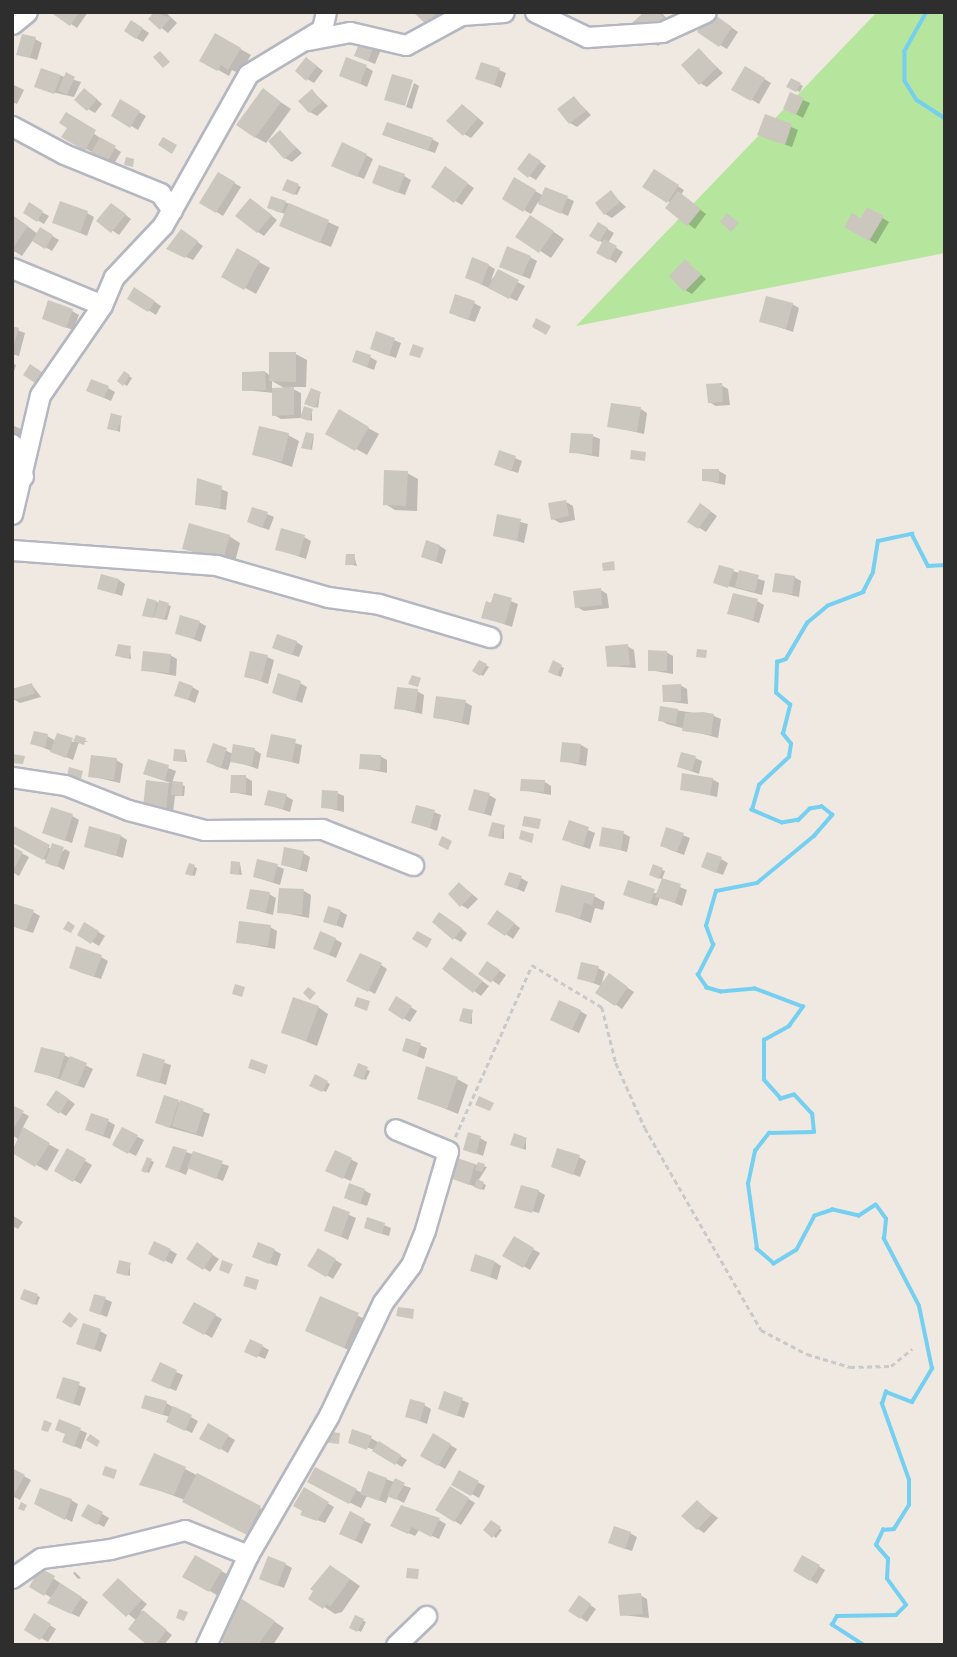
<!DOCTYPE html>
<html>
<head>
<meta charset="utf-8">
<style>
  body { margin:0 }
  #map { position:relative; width:957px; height:1657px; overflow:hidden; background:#efe9e1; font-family:Roboto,sans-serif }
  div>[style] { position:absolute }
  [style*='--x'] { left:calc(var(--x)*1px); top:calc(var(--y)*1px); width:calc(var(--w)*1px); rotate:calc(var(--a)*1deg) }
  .green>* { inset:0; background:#b6e59e }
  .shadow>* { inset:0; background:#0003 }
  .stream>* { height:3.5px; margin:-1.75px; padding:0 1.75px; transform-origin:1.75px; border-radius:1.75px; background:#75cff0 }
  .building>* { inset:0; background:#cbc7bf }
  .path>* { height:2.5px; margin-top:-1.25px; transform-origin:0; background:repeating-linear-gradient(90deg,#c9c9c9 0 5px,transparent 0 8.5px) }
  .roads { filter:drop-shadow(2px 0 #b4b7c1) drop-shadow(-2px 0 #b4b7c1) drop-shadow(0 2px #b4b7c1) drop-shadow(0 -2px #b4b7c1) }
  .minor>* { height:19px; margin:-9.5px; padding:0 9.5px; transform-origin:9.5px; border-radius:9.5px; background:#fff }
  span { translate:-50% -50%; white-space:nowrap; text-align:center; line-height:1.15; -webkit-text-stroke:5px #fff; paint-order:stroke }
  .frame { position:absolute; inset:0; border:14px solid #2e2e2e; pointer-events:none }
</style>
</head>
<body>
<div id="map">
  <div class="green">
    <i style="clip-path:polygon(877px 12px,945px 12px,945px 253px,576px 326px)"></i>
  </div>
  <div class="shadow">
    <i style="clip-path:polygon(53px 12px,88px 12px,77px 28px)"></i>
    <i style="clip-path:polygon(156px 12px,165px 12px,177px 23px,168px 33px,150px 19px)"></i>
    <i style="clip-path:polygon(415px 12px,445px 12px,435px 28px)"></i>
    <i style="clip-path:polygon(646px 12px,661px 12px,676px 29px,658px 46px,651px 42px)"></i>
    <i style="clip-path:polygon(718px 18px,738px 32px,727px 49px,720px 45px)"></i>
    <i style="clip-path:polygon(139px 26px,149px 33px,143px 42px,136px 38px)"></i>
    <i style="clip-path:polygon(216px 35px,251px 55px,240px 74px,232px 70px,229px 76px,201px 60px)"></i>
    <i style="clip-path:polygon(363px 38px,382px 47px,375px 64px,363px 59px)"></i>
    <i style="clip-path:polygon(35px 39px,42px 43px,37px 60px,18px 54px)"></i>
    <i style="clip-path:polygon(699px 50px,723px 73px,707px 87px,700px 83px)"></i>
    <i style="clip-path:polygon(313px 63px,323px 71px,314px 83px,307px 79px)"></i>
    <i style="clip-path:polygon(366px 67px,373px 71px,367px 87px,341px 75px)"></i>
    <i style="clip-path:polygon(746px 68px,771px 83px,759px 104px,734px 89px)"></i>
    <i style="clip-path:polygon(42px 70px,81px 82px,74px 97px,43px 90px)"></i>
    <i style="clip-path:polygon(499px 70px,506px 73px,501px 88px,478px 78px)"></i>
    <i style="clip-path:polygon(792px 80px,803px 86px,800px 92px,788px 87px)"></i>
    <i style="clip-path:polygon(414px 83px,419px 86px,412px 109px,406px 107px)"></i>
    <i style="clip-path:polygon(12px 84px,24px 90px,17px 104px,12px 102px)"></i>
    <i style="clip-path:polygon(264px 91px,291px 109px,266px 143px,255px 137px)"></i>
    <i style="clip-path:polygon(312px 91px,328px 106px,317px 116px,310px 112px)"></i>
    <i style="clip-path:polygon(91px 94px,102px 104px,95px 113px,88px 109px)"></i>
    <i style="clip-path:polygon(574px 98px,591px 115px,577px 127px,570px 123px)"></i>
    <i style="clip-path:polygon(803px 100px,810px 103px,803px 118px,792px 112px)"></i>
    <i style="clip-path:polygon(121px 102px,146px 116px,138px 130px,113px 115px)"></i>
    <i style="clip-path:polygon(469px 110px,484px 123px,471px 138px,464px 134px)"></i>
    <i style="clip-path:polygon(66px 115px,121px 152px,114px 164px,64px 137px,69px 127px)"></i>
    <i style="clip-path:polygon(766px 116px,798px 130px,792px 147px,766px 138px)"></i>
    <i style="clip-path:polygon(280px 132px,302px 153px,292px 162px,285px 158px)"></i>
    <i style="clip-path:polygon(391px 138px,432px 139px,439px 143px,435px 153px)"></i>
    <i style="clip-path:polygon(366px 155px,373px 159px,364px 179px,340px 169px)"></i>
    <i style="clip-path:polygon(536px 159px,546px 166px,536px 180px,529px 176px)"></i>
    <i style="clip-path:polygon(452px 173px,474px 188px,462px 205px,455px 201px)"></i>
    <i style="clip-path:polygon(219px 174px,241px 187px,223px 216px,201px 202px)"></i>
    <i style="clip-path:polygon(661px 175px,684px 190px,681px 195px,706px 214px,695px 229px,667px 208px,671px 203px,644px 186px)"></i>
    <i style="clip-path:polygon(404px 176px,411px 180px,405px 195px,381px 186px)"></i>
    <i style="clip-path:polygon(515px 180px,544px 196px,546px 189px,574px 201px,568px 216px,538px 202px,531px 214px,504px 199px)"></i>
    <i style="clip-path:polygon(288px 181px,301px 187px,297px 195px,284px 190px)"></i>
    <i style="clip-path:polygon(611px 193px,626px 207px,612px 218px,605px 214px)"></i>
    <i style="clip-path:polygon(285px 202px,339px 227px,331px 247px,292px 231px,286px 214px,275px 211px)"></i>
    <i style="clip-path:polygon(257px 204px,277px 220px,264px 236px,258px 232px)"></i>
    <i style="clip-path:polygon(29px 205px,49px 216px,44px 224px,25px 213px)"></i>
    <i style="clip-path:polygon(118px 209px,131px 219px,119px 235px,99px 221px)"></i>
    <i style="clip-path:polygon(868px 209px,889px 222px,876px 244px,847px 226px,862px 220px)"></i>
    <i style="clip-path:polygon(87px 213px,94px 217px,87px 236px,54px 222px)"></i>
    <i style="clip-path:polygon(12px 215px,38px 234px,41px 229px,59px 240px,52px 251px,33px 240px,22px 256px,12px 250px)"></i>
    <i style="clip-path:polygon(541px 223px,564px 239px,551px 258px,518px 236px)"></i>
    <i style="clip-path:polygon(599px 224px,614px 233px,608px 243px,623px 252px,616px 263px,598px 252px,603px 243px,592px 235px)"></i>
    <i style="clip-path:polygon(188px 235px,203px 246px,193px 260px,174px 252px)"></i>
    <i style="clip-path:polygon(237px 250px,270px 268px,256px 294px,224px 276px)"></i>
    <i style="clip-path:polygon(530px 257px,537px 261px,530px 279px,508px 270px)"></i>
    <i style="clip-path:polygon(686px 262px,706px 279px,692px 294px,685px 290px)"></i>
    <i style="clip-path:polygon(488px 265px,495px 269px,491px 280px,498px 272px,525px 286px,517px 301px,467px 278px)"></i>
    <i style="clip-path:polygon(135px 289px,161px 306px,156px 315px,129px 298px)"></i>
    <i style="clip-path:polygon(474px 303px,481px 307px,475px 322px,457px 316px)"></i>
    <i style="clip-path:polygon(792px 304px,799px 308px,793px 332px,761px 321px)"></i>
    <i style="clip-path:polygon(72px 311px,79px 315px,73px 330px,51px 322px)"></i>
    <i style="clip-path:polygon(12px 328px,25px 333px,19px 356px,12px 354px)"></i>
    <i style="clip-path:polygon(377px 333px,401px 343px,396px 358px,379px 352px)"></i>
    <i style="clip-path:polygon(evenodd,296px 354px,307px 360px,306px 387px,289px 387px,301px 393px,301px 418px,281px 419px,274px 415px,274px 393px,244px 390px,265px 372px,271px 376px,296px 354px,272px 381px,286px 389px,272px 389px,272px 381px)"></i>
    <i style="clip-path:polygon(370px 357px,377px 361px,374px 370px,361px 365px)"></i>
    <i style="clip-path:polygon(12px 363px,16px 365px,12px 378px)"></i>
    <i style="clip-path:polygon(124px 373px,132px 378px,127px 386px,119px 381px)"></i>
    <i style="clip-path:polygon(721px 385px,728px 389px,730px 405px,716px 406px,709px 402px)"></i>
    <i style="clip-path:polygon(108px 388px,115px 392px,111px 401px,95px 394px)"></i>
    <i style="clip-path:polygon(320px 394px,318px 408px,309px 404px)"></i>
    <i style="clip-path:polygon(641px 409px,647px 413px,644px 434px,609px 426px)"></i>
    <i style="clip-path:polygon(312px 410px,312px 421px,305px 418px)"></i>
    <i style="clip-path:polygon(339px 412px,379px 434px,367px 455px,328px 433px)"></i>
    <i style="clip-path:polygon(121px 417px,120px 432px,112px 429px)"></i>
    <i style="clip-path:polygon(12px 425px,23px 430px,20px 443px,12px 441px)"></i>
    <i style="clip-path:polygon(288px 435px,299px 441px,292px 467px,254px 454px)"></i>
    <i style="clip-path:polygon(314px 436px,312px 450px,306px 448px)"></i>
    <i style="clip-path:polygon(593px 436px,600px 439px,599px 457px,571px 452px)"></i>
    <i style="clip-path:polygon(501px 452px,522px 461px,518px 473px,503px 468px)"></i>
    <i style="clip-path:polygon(719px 471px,726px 475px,725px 485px,704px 480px)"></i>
    <i style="clip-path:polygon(407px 473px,418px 479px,417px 511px,395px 510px,385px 504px)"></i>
    <i style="clip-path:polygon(199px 480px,228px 492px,226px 510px,197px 504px)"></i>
    <i style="clip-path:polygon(566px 502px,573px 506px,575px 520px,560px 523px,553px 519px)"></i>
    <i style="clip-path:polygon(707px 509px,717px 516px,706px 532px,689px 521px)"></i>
    <i style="clip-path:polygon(267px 514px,274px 517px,269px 530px,256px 525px)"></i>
    <i style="clip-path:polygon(499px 516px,528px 524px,524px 543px,495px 535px)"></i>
    <i style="clip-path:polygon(229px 536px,240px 543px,234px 565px,184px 548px)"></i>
    <i style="clip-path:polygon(304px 537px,311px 541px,306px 559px,277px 549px)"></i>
    <i style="clip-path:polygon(440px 546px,446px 550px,442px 564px,423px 557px)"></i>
    <i style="clip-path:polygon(354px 556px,357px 566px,347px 564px)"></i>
    <i style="clip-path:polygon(733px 571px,765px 581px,762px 595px,716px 583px)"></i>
    <i style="clip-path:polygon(794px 577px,801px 581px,799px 597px,774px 591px)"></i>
    <i style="clip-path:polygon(119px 580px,125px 584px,122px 596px,99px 588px)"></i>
    <i style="clip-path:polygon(601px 590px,607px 594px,609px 608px,584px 611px,577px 607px)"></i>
    <i style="clip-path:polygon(495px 595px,518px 604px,512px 627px,483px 617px)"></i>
    <i style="clip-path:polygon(148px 600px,171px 606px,167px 620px,147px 616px)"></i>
    <i style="clip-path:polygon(757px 601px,764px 605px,759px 623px,729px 613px)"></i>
    <i style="clip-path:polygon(199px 622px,206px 626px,201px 642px,177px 633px)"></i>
    <i style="clip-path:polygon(296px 642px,303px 646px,299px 657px,281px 651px)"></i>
    <i style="clip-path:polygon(627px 646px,634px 650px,636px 668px,609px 666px)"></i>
    <i style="clip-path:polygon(130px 648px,131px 659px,120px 657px)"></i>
    <i style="clip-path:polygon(666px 652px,673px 656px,673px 674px,649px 670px)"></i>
    <i style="clip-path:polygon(170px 655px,177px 659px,176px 676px,143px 670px)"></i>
    <i style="clip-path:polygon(267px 657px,274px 660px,268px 684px,246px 676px)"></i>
    <i style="clip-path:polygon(480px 662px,489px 667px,483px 676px,475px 670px)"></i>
    <i style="clip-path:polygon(554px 663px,564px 668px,561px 677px,550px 672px)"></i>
    <i style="clip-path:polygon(300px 683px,307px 687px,302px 703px,274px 692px)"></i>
    <i style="clip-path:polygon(32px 685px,41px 697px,20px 703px,13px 699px)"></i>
    <i style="clip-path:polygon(680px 685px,687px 689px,688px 704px,664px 701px)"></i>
    <i style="clip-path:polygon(192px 687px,199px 691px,195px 703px,177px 695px)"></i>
    <i style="clip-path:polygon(417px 691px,424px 695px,422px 714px,396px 708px)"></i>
    <i style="clip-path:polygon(465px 702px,472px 706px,469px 725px,434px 717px)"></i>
    <i style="clip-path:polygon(662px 708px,714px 716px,721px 719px,718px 738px,667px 724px,660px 720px)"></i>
    <i style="clip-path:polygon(47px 736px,56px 741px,75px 742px,77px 737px,88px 742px,79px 742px,73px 760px,32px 743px)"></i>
    <i style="clip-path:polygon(272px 737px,302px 745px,299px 764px,268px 756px)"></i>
    <i style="clip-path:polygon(214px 745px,233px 754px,255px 750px,261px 754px,258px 769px,231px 760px,228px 770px,215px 766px)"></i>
    <i style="clip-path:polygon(581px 745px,588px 749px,586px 766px,562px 761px)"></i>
    <i style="clip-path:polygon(185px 751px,187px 762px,175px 760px)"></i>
    <i style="clip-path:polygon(380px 756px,387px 760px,387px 773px,361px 768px)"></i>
    <i style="clip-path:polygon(695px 758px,702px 761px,699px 774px,679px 767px)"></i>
    <i style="clip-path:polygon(116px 760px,123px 764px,120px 783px,90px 776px)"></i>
    <i style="clip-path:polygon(149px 761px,176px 771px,172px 783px,185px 786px,184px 796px,175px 796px,173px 812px,151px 810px,147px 782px,171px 783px,145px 774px)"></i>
    <i style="clip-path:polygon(245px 777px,252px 781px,252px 796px,232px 792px)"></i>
    <i style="clip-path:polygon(712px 779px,719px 783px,717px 797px,682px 789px)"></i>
    <i style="clip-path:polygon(545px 782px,551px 786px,551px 795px,522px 790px)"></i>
    <i style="clip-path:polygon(337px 793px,344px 796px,344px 812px,323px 807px)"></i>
    <i style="clip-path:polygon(489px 795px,496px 799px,491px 816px,470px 809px)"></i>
    <i style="clip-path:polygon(286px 796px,293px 800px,290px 812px,266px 804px)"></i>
    <i style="clip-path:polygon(434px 812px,441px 815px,437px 831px,413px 822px)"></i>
    <i style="clip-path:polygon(72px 816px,79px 820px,72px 843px,44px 833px)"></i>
    <i style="clip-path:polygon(570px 822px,595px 833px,590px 849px,571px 843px)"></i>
    <i style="clip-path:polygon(12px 827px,60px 854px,65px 849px,70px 852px,64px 870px,12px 842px)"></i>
    <i style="clip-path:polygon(504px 827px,504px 839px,493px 837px)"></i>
    <i style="clip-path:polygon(667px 829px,690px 838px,684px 855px,668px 849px)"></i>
    <i style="clip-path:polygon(623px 833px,630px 837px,627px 852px,601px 845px)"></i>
    <i style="clip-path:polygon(121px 836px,127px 840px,123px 858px,86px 846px)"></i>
    <i style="clip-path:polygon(12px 848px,29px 857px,19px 876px,12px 872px)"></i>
    <i style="clip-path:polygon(303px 853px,310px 857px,307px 872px,283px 865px)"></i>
    <i style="clip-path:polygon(721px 859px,728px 863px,723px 875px,710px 870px)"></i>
    <i style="clip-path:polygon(240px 864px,242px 875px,232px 873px)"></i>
    <i style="clip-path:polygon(190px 865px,197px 868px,195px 876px,190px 875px)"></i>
    <i style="clip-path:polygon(277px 866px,284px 869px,280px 885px,255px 877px)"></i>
    <i style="clip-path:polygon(654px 867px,665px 871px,662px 879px,654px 876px)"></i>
    <i style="clip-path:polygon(521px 878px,528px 882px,524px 892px,506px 884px)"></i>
    <i style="clip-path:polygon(663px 880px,687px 890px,682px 906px,660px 897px,657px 906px,625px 894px,658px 893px)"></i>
    <i style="clip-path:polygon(460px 884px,478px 899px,468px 909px,461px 905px)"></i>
    <i style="clip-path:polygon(304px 891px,311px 895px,309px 918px,279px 912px)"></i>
    <i style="clip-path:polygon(269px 894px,276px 898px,273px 915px,248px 908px)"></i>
    <i style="clip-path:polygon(594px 896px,605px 902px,603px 910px,595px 908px,591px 923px,557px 911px)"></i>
    <i style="clip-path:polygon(340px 911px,347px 915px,343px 928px,325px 921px)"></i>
    <i style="clip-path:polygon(33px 912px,40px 916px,33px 933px,12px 926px)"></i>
    <i style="clip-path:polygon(504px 916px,520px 928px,513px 939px,490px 923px)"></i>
    <i style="clip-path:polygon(447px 918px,467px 933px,461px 942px,454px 938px)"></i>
    <i style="clip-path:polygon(85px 924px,105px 936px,99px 946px,79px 934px)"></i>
    <i style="clip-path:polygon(270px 927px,277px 931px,275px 949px,238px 942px)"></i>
    <i style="clip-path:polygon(335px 939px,342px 943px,336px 958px,315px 949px)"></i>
    <i style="clip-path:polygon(101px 957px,108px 961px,101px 979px,77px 971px)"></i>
    <i style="clip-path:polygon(452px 959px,489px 986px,481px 996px,444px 969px)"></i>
    <i style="clip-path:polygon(381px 965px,387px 969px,375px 994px,349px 980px)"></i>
    <i style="clip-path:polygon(494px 967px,506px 975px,499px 985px,481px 973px)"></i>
    <i style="clip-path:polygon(598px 968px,605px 972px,601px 986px,579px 978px)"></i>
    <i style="clip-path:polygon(616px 980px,634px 992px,622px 1009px,598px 992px)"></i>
    <i style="clip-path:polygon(397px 999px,417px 1011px,410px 1022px,390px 1010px)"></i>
    <i style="clip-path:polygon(318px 1007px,328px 1014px,317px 1046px,283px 1032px)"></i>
    <i style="clip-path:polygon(580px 1011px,587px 1015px,579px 1033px,559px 1024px)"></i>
    <i style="clip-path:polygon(472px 1012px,472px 1024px,464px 1022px)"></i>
    <i style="clip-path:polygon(407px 1040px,427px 1048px,424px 1059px,411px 1054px)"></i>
    <i style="clip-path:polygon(64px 1055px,93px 1069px,84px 1088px,36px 1071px)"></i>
    <i style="clip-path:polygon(144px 1056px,171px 1065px,166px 1085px,138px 1075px)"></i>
    <i style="clip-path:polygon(359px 1066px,370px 1071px,366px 1080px,358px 1077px)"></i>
    <i style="clip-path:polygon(316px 1076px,330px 1084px,326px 1092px,312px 1085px)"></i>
    <i style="clip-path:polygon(457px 1079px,468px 1085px,458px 1114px,419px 1098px)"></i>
    <i style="clip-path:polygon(64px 1096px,75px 1104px,66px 1116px,60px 1112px)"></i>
    <i style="clip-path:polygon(165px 1097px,210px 1114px,203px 1137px,164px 1126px)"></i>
    <i style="clip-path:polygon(12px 1107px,29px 1116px,22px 1129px,59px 1150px,47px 1171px,12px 1151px,18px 1139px,12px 1135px)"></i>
    <i style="clip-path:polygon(108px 1121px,115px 1125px,110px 1139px,94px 1133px)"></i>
    <i style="clip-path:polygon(122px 1129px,144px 1140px,136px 1156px,114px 1145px)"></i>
    <i style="clip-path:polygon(480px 1138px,487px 1142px,483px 1156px,465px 1149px)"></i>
    <i style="clip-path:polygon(526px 1139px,526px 1150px,515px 1146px)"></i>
    <i style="clip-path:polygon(68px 1151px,92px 1165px,81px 1184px,57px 1171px)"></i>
    <i style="clip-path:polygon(186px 1152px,229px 1166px,223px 1181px,189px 1167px,186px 1175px,168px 1167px)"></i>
    <i style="clip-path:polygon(336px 1152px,358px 1163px,351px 1181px,332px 1173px)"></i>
    <i style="clip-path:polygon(579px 1157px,586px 1161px,580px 1177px,553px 1166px)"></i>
    <i style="clip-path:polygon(148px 1159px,154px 1162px,149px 1173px,143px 1170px)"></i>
    <i style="clip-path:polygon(455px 1160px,487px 1167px,478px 1181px,486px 1185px,484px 1190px,449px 1177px)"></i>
    <i style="clip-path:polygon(364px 1190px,371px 1194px,367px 1206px,353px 1201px)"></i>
    <i style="clip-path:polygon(538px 1191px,545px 1195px,539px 1213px,521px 1208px)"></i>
    <i style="clip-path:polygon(334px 1208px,356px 1218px,348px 1240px,326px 1230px)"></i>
    <i style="clip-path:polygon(12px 1215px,23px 1222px,18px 1229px,12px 1226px)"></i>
    <i style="clip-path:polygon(369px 1219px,391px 1228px,389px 1236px,372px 1231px)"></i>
    <i style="clip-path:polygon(514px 1239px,540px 1253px,530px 1270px,505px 1255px)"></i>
    <i style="clip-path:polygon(204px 1249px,219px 1259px,210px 1272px,189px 1258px)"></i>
    <i style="clip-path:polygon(170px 1250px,177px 1254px,172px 1264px,150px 1253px)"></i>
    <i style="clip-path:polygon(274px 1250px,281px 1254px,277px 1266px,261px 1260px)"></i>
    <i style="clip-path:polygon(319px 1250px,342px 1264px,333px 1279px,310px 1265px)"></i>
    <i style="clip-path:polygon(495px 1262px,501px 1266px,497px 1280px,472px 1270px)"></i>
    <i style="clip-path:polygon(130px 1264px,130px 1276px,121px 1273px)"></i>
    <i style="clip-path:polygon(25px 1291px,40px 1297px,37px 1305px,25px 1300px)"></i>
    <i style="clip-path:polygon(321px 1298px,369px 1321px,355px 1353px,318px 1336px)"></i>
    <i style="clip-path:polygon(105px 1299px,112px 1302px,107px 1317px,91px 1311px)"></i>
    <i style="clip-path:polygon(195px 1304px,222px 1319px,212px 1338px,185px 1322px)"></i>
    <i style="clip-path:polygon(100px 1331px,107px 1335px,101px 1352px,78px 1343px)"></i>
    <i style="clip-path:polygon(262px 1346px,269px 1350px,265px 1359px,251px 1353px)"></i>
    <i style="clip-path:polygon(176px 1372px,183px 1375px,176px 1391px,160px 1384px)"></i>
    <i style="clip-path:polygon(64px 1379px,86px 1388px,80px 1406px,65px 1401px)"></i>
    <i style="clip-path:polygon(445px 1393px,469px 1403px,464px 1418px,447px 1412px)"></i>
    <i style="clip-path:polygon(166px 1403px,198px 1421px,192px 1433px,175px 1425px,170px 1417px,150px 1411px)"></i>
    <i style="clip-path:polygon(424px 1405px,431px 1409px,427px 1424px,407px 1416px)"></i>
    <i style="clip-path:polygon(60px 1421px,87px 1433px,81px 1449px,71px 1445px)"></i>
    <i style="clip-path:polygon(209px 1425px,235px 1440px,228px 1453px,202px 1438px)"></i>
    <i style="clip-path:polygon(434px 1435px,457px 1449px,445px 1469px,423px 1456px)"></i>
    <i style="clip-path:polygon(371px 1438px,407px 1460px,402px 1467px,375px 1450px,350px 1442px)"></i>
    <i style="clip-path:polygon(185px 1469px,275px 1516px,262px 1541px,185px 1500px,142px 1484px)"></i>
    <i style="clip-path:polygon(316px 1469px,362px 1493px,369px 1473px,411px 1488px,404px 1503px,389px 1495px,386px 1503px,367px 1496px,361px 1508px,320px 1488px)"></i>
    <i style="clip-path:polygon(12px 1470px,31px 1480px,20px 1500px,12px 1496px)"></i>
    <i style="clip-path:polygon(460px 1473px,485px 1486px,479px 1498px,454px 1484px)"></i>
    <i style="clip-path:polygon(451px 1488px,475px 1503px,461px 1525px,437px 1510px)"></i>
    <i style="clip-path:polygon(305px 1490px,334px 1507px,325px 1523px,302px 1514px)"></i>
    <i style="clip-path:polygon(71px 1500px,78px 1504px,72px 1522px,36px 1503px)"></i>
    <i style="clip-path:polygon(697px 1502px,718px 1518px,704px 1533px,698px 1529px)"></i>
    <i style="clip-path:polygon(89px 1506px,109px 1518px,104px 1527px,83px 1516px)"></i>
    <i style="clip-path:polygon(350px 1514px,371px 1524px,362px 1544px,348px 1537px)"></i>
    <i style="clip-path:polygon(439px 1520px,446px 1524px,439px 1539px,419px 1530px,415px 1536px,399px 1529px)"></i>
    <i style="clip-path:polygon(492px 1522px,502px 1530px,496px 1538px,485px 1530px)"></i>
    <i style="clip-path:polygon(630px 1533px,637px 1537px,632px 1551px,617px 1546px)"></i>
    <i style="clip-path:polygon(196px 1557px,232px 1577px,220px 1597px,185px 1576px)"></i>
    <i style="clip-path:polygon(803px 1557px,825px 1570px,817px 1584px,795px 1571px)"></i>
    <i style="clip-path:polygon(285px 1564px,292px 1568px,284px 1588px,268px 1582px)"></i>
    <i style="clip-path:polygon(41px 1570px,88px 1602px,79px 1617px,49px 1603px,52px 1598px,32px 1587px)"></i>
    <i style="clip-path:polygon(73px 1573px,75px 1572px,81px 1578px,78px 1579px)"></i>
    <i style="clip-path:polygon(341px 1573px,360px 1586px,342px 1612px,335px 1614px,311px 1598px)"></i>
    <i style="clip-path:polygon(118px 1580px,147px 1604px,141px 1611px,172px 1635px,164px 1645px,153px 1645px,137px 1621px,105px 1595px)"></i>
    <i style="clip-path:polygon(640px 1595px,647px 1599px,649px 1618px,622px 1615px)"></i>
    <i style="clip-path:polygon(586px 1602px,596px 1609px,587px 1622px,581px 1618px)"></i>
    <i style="clip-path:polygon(253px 1607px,284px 1628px,273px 1645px,230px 1645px)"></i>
    <i style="clip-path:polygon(35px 1616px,56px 1629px,48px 1642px,26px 1629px)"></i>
    <i style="clip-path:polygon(356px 1617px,366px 1622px,361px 1632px,351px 1627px)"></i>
  </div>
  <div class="stream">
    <i style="--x:927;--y:12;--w:45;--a:119.4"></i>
    <i style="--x:905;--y:51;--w:30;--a:90"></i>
    <i style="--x:905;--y:81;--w:22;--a:58"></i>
    <i style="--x:917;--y:100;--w:33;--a:33"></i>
    <i style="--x:863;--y:1645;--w:37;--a:-147"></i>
    <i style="--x:832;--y:1625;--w:10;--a:-61"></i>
    <i style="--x:837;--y:1616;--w:59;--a:-1"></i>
    <i style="--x:896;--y:1615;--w:14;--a:-45"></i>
    <i style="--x:906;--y:1605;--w:32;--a:-126"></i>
    <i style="--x:887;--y:1579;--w:20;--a:-87"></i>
    <i style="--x:888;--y:1559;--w:18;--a:-131"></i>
    <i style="--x:876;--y:1545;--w:17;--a:-65"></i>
    <i style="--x:883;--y:1530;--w:11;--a:-5"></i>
    <i style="--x:894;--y:1529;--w:28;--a:-58"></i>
    <i style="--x:909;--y:1505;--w:25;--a:-90"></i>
    <i style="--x:909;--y:1480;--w:81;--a:-109.6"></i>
    <i style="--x:882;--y:1404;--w:13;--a:-72"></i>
    <i style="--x:886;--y:1392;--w:28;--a:21"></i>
    <i style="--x:912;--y:1402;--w:39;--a:-59"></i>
    <i style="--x:932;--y:1369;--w:64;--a:-101.7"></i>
    <i style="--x:919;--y:1306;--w:76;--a:-117.6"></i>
    <i style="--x:884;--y:1239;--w:20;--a:-84"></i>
    <i style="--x:886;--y:1219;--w:17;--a:-126"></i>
    <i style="--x:876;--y:1205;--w:20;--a:147"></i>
    <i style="--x:859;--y:1216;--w:27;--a:-167"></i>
    <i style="--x:833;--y:1210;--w:19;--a:162"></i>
    <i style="--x:815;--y:1216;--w:38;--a:118"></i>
    <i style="--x:797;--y:1250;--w:27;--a:149"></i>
    <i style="--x:774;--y:1264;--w:23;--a:-139"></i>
    <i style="--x:757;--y:1249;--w:66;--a:-97.9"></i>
    <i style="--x:748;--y:1184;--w:34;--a:-78"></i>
    <i style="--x:755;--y:1151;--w:23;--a:-52"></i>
    <i style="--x:769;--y:1133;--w:45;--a:-1.3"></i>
    <i style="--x:814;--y:1132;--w:18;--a:-96"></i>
    <i style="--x:812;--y:1114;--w:26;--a:-133"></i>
    <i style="--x:794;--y:1095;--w:14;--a:163"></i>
    <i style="--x:781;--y:1099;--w:25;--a:-132"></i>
    <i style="--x:764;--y:1080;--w:40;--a:-90"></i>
    <i style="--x:764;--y:1040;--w:29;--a:-29"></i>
    <i style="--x:789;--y:1026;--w:24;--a:-54"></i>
    <i style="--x:803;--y:1007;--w:51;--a:-159.4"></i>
    <i style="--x:755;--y:989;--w:34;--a:175"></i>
    <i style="--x:721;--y:992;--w:15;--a:-164"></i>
    <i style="--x:707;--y:988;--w:16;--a:-125"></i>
    <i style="--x:698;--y:975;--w:34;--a:-63"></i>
    <i style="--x:713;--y:945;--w:20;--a:-110"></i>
    <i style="--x:706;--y:926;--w:36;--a:-74"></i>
    <i style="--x:716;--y:891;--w:42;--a:-11"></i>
    <i style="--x:757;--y:883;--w:74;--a:-39.5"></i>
    <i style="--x:814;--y:836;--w:28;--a:-49"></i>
    <i style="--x:832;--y:815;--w:13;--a:-141"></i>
    <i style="--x:822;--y:807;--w:12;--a:171"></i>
    <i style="--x:810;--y:809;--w:16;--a:135"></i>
    <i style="--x:799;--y:820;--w:17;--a:170"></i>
    <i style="--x:782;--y:823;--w:33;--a:-157"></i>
    <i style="--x:752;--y:810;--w:26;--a:-74"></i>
    <i style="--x:759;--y:785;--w:41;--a:-43"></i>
    <i style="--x:789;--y:757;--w:13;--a:-81"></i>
    <i style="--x:791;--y:744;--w:13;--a:-129"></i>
    <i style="--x:783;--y:734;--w:30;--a:-76"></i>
    <i style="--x:790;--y:705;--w:18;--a:-139"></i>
    <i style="--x:776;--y:693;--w:31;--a:-88"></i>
    <i style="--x:777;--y:662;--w:9;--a:-18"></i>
    <i style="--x:786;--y:659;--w:42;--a:-59.7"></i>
    <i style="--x:807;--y:623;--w:26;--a:-40"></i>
    <i style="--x:827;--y:606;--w:39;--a:-21"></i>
    <i style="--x:863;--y:592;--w:22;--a:-63"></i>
    <i style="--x:873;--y:572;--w:31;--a:-81"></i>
    <i style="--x:878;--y:541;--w:35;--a:-12"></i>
    <i style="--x:912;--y:534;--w:36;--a:63"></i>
    <i style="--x:928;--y:566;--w:17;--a:-3"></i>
  </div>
  <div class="building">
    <i style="clip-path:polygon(50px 12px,79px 12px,70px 26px)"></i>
    <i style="clip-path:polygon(154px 12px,171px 18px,160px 30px,148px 19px)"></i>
    <i style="clip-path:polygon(413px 12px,436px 12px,428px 26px)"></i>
    <i style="clip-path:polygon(644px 12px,659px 12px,670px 25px,650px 43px,632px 23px)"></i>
    <i style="clip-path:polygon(711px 12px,732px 27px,719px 47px,697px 32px)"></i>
    <i style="clip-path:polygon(131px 20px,143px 28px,136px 39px,124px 31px)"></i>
    <i style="clip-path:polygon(215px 33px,241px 48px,228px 70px,221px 65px,217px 71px,199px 61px)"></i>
    <i style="clip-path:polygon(22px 34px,36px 37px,30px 58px,16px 55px)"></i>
    <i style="clip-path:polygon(362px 36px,376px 41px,368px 61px,354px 56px)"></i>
    <i style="clip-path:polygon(699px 48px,717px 68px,699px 85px,681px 65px)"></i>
    <i style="clip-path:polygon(160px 51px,170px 62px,163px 68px,153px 57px)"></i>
    <i style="clip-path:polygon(306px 57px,317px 66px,306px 81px,295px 71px)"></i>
    <i style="clip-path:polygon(346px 57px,367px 65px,360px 84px,339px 76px)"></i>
    <i style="clip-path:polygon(481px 62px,500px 68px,494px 85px,475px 79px)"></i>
    <i style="clip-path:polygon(745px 66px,765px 78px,751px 101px,731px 90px)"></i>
    <i style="clip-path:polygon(41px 68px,61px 75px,54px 94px,34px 87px)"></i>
    <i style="clip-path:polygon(66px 72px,75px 77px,67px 95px,58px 90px)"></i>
    <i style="clip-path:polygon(392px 74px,413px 80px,405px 106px,384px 100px)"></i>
    <i style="clip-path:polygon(791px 78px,801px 83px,796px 92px,786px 87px)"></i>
    <i style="clip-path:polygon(84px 88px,97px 99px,87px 111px,74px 100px)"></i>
    <i style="clip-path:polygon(263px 88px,281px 102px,255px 138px,236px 125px)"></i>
    <i style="clip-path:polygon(312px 89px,322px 102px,309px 113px,298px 101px)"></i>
    <i style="clip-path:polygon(790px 92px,804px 98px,796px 115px,783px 109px)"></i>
    <i style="clip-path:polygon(574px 96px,586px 111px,569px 124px,557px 109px)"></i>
    <i style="clip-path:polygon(120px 99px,140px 111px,130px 128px,111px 116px)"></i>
    <i style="clip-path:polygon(462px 104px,478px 118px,463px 136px,446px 121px)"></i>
    <i style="clip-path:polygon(66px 112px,96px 130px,85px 151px,61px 137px,67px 128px,59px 123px)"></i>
    <i style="clip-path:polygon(765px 114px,792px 124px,785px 145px,757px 135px)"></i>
    <i style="clip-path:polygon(387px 122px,433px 138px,428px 150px,382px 135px)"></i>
    <i style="clip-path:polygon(280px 130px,296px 148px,284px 159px,268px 141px)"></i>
    <i style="clip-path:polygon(100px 137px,116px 146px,107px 162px,91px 153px)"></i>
    <i style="clip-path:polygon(163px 137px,177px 145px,172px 154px,158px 145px)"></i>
    <i style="clip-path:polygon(342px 142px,367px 154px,357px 177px,331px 166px)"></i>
    <i style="clip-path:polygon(529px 153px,541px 161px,528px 178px,517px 169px)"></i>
    <i style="clip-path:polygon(126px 157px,134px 159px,133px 167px,124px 165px)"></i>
    <i style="clip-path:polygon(379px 165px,405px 174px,398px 193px,372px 183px)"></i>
    <i style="clip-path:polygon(445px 166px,468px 183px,454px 203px,431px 187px)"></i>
    <i style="clip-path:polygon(654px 169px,679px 185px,667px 203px,642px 187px)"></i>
    <i style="clip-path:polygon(218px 172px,235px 182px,216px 213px,199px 203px)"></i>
    <i style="clip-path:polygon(514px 177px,536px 190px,523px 212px,502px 199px)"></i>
    <i style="clip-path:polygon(287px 179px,299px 184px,294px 195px,282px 190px)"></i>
    <i style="clip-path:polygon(545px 187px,568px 196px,561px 214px,538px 204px)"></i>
    <i style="clip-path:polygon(611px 190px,620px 202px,604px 215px,595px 203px)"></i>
    <i style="clip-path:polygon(678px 191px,701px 209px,687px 226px,665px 208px)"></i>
    <i style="clip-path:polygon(271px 196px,286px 201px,282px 213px,267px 208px)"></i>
    <i style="clip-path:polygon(250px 198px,272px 215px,257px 233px,235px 216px)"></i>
    <i style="clip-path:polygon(60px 201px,88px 211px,80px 233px,52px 223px)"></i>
    <i style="clip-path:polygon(29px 202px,43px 211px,37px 222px,23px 213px)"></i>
    <i style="clip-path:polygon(111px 203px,126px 214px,111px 233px,96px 221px)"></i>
    <i style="clip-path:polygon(289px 203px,329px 220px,320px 243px,279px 226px)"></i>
    <i style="clip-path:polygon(867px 207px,884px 216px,869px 241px,844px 227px,852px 213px,861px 218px)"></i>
    <i style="clip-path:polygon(727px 213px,739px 223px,731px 232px,720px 222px)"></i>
    <i style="clip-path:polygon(12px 215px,28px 226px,12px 249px)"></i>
    <i style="clip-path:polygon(530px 215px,554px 231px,539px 253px,515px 237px)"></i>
    <i style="clip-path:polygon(598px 222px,608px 228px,599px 242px,589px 236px)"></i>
    <i style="clip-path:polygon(40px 227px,53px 235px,45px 249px,32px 241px)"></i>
    <i style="clip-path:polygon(181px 229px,198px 241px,185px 258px,166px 249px)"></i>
    <i style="clip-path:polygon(604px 239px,617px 246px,609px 260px,596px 253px)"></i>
    <i style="clip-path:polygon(507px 246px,531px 256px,522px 276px,499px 267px)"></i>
    <i style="clip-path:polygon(237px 248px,260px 261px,244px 290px,221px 277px)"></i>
    <i style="clip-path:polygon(472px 257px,489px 264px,482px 284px,465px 278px)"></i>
    <i style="clip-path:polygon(685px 259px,701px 275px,684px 292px,669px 276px)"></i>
    <i style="clip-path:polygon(498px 269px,519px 280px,509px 299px,488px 288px)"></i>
    <i style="clip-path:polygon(134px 287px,155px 301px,148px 312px,127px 299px)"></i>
    <i style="clip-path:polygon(455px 294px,475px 301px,468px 320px,449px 313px)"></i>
    <i style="clip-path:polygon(766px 296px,793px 303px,786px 329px,759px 322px)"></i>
    <i style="clip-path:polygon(48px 300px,73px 309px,66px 328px,42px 319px)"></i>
    <i style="clip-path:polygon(536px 318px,551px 326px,546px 335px,532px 327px)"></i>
    <i style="clip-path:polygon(12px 326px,19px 328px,13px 348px,12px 348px)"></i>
    <i style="clip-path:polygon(376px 331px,395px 338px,389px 356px,370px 349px)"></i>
    <i style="clip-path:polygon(413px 344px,424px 348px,420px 358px,409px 355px)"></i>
    <i style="clip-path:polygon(356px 350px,371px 355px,367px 367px,352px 362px)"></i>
    <i style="clip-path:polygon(269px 352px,296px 352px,296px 382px,269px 381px)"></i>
    <i style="clip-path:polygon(30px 364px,42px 372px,35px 383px,23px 375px)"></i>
    <i style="clip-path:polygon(124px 371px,130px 375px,123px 386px,117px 381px)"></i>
    <i style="clip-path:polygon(265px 371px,266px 390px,242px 391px,242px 372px)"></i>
    <i style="clip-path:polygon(91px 379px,109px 386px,104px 398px,86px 391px)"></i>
    <i style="clip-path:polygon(722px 383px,723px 402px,708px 403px,706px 384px)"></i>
    <i style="clip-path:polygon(294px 387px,294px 415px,272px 416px,272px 388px)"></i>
    <i style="clip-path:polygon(311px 388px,321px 392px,315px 408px,304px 404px)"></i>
    <i style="clip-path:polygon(611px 403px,641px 407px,637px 432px,607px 427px)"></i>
    <i style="clip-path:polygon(304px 406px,313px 409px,309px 421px,300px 418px)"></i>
    <i style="clip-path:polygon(339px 409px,369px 427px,355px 451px,325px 434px)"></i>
    <i style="clip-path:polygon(111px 413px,122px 416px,117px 431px,107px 429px)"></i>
    <i style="clip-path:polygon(259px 426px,289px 433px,282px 462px,252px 455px)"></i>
    <i style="clip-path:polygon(306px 432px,314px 434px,310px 450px,301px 448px)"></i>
    <i style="clip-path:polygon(571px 433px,593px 434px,592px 454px,569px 453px)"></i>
    <i style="clip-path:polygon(499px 450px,516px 456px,511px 471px,494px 465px)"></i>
    <i style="clip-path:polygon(631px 450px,646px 452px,645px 461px,630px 459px)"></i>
    <i style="clip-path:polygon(702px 469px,719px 469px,719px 482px,702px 481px)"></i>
    <i style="clip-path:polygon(384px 470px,408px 471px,406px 506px,383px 505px)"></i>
    <i style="clip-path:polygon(197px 478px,222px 486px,220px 508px,195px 505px)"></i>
    <i style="clip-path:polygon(566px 500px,569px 516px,551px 520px,548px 503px)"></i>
    <i style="clip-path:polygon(700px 503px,711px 511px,698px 529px,687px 522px)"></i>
    <i style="clip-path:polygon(252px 507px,268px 512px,262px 528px,247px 522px)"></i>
    <i style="clip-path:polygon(497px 514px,521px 519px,517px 541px,493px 536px)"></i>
    <i style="clip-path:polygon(189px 523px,230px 535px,223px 560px,182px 549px)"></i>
    <i style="clip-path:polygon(281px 528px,305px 535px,299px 556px,275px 550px)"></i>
    <i style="clip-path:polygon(426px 540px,440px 545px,436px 562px,421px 557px)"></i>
    <i style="clip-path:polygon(346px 554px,355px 554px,354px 565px,345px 565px)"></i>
    <i style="clip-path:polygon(614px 561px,615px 570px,603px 571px,602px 563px)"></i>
    <i style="clip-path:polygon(719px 565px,734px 569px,728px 588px,713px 583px)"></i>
    <i style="clip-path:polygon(739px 570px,759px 575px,755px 592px,735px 587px)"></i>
    <i style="clip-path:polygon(775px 573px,795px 576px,792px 594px,772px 592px)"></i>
    <i style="clip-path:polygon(101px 574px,119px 579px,115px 594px,97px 589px)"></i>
    <i style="clip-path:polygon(601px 588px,602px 605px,575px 608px,573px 591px)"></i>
    <i style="clip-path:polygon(494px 593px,512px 598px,505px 624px,481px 618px,486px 601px,491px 603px)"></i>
    <i style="clip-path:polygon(733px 593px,758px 599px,753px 620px,727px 614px)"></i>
    <i style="clip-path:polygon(147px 598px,157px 601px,153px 618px,142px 616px)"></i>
    <i style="clip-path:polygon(159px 600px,169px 603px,164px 620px,154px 617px)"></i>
    <i style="clip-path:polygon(180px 615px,200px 621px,194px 639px,175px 634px)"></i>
    <i style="clip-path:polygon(277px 634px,297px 641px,292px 655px,272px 648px)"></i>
    <i style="clip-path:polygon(118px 644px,131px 646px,129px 658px,115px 656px)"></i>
    <i style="clip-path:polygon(628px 644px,630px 665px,607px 667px,605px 646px)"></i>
    <i style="clip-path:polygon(697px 649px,707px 650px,706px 658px,696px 657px)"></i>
    <i style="clip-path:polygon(648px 650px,667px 651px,667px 671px,648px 671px)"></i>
    <i style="clip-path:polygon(143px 651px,171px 654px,169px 673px,141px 671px)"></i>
    <i style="clip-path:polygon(250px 651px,268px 655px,261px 681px,244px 677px)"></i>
    <i style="clip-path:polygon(479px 660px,487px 664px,480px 676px,472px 671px)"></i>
    <i style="clip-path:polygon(553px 660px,562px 665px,557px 676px,548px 672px)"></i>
    <i style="clip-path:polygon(278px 673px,301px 681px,295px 701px,272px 693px)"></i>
    <i style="clip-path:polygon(412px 675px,421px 678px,418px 687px,408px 684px)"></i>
    <i style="clip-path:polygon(179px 681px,193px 686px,188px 700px,174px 696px)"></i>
    <i style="clip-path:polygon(32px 683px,35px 694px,12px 700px,12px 689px)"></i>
    <i style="clip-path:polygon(681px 684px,681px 701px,663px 702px,662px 685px)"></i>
    <i style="clip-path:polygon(397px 687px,418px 689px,415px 711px,394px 709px)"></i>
    <i style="clip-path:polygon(436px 696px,466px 700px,462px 722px,433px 718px)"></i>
    <i style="clip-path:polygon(660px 706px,678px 709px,676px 724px,658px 721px)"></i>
    <i style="clip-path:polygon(703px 712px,714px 714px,711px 735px,682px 731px,685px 713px)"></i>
    <i style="clip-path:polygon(34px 731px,48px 734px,45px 748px,30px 744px)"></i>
    <i style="clip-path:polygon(57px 733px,73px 738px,66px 758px,50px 752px)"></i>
    <i style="clip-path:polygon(271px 734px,296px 739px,292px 762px,266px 757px)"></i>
    <i style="clip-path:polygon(76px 735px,86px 738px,84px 745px,73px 741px)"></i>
    <i style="clip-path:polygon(562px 742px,581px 744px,579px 763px,560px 762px)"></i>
    <i style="clip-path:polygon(213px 743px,227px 748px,221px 768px,206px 762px)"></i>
    <i style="clip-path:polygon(233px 744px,255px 748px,252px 766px,230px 762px)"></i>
    <i style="clip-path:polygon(174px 749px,185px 750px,185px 762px,173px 761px)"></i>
    <i style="clip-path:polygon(681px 752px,696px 756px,692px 771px,677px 767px)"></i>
    <i style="clip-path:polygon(12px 754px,25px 756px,23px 764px,12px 763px)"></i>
    <i style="clip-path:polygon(360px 754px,381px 755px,380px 770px,359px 769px)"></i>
    <i style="clip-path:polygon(91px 755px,117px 758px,114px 780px,88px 777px)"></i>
    <i style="clip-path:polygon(148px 759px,169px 765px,165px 781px,143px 774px)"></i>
    <i style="clip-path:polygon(69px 767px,83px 771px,81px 779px,67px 776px)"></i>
    <i style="clip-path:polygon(682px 773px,713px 778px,710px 795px,680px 790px)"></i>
    <i style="clip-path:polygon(231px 775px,246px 775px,246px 793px,230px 793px)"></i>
    <i style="clip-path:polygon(521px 779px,545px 780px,544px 792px,520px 791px)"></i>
    <i style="clip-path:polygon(146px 780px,169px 783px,166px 810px,143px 807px)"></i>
    <i style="clip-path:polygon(172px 781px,183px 782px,182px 796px,171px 795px)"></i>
    <i style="clip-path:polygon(474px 789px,490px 793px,484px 814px,468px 810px)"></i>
    <i style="clip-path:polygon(268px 790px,287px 794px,283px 809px,264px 805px)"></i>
    <i style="clip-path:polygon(322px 790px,338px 791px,337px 809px,321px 808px)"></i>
    <i style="clip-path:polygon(416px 805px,435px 810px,430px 828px,411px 823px)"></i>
    <i style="clip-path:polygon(51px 807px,73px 814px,65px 841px,42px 833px)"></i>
    <i style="clip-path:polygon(524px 816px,541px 819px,539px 829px,522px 826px)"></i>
    <i style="clip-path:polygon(569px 820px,589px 827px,583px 846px,562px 840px)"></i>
    <i style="clip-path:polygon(492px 822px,505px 825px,501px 839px,488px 836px)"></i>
    <i style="clip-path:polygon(12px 825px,50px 845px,43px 860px,12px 843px)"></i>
    <i style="clip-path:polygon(89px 826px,121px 835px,116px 856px,84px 847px)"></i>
    <i style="clip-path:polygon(602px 827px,624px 831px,621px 850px,599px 846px)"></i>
    <i style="clip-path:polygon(666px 827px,684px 833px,677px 852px,660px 846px)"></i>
    <i style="clip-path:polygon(521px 830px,534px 834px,532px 843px,519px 839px)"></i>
    <i style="clip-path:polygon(442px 836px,452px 841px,448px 850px,438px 845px)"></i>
    <i style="clip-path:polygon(52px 843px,64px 847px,57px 867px,45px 863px)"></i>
    <i style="clip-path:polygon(12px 846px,23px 852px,12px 872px)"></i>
    <i style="clip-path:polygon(284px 847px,304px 851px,300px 869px,281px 865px)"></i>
    <i style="clip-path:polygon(707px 852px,722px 857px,716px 873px,701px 867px)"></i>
    <i style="clip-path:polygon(257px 859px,278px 864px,273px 882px,253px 877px)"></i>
    <i style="clip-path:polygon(231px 861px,240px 862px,239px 875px,230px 874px)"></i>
    <i style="clip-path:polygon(189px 863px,195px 865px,192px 876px,185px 874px)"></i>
    <i style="clip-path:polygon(653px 864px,663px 868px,659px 879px,649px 875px)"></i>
    <i style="clip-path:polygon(509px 872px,522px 876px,517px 889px,504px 885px)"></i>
    <i style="clip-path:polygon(662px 878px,681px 884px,675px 903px,655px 897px)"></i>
    <i style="clip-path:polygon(628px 880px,655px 889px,650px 904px,623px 895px)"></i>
    <i style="clip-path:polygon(459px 882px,472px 895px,460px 907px,448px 894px)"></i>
    <i style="clip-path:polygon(561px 885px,595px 894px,592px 905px,584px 903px,580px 918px,555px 912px)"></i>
    <i style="clip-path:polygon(279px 888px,304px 889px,302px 915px,277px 913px)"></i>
    <i style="clip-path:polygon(250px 889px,270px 892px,266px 912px,246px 909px)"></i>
    <i style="clip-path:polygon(12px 903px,34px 910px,26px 931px,12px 926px)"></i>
    <i style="clip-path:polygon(328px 906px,341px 910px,336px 926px,323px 922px)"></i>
    <i style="clip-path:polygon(497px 910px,515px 923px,505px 936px,487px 924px)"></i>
    <i style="clip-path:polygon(439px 912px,462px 928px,453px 940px,432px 922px)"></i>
    <i style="clip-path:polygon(68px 921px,75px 926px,71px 933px,63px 929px)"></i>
    <i style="clip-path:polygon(239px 921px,271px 925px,268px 946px,236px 943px)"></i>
    <i style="clip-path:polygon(84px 922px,99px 931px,91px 944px,77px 935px)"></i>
    <i style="clip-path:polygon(320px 931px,336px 938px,329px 955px,313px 949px)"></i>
    <i style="clip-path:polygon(417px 931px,432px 939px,427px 948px,412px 939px)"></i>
    <i style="clip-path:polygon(76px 946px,102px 955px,94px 977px,69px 968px)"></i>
    <i style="clip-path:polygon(360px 953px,382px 963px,368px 992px,346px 981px)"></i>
    <i style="clip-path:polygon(451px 957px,483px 981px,473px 993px,442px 969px)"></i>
    <i style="clip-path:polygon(487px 961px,500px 970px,491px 983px,478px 974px)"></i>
    <i style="clip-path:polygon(581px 962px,599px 966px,594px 983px,577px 979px)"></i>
    <i style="clip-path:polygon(609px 973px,628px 987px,615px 1006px,595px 993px)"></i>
    <i style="clip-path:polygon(235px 984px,245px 987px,242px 997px,232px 994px)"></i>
    <i style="clip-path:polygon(308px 987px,316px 993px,310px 1000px,303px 993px)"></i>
    <i style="clip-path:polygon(396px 996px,412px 1006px,403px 1020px,388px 1010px)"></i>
    <i style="clip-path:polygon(293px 997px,319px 1006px,306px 1041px,281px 1033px)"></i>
    <i style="clip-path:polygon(357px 997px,370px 1001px,367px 1011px,354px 1006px)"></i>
    <i style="clip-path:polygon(559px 1000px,581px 1010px,572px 1030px,550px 1020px)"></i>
    <i style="clip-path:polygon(463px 1008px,473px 1010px,470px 1024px,459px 1021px)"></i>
    <i style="clip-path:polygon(406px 1038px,421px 1043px,417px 1056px,402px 1051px)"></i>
    <i style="clip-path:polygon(41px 1047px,65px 1053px,58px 1078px,34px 1072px)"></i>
    <i style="clip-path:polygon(143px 1053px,165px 1060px,159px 1083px,136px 1076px)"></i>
    <i style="clip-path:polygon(70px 1056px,87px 1063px,77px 1086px,60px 1079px)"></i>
    <i style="clip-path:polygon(251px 1059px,268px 1065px,265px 1074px,248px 1068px)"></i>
    <i style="clip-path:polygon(358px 1063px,368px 1067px,363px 1080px,353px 1076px)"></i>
    <i style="clip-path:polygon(426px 1066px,458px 1077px,447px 1109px,417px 1099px)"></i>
    <i style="clip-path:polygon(315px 1074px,328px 1081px,322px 1092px,309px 1086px)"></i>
    <i style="clip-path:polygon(56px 1090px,69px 1099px,59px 1114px,46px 1105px)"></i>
    <i style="clip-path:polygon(164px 1095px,179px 1100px,170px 1128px,155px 1123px)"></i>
    <i style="clip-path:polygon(479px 1096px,494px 1103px,490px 1111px,475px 1105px)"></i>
    <i style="clip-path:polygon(180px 1100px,204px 1109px,196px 1134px,172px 1126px)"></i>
    <i style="clip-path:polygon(12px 1105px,24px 1111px,12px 1131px)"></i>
    <i style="clip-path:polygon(91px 1113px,109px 1119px,103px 1136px,85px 1130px)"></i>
    <i style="clip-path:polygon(23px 1127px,50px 1143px,35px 1167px,12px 1153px)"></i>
    <i style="clip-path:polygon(122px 1127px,138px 1135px,128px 1154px,112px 1145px)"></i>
    <i style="clip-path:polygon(468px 1132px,481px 1136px,476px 1154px,463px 1150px)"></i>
    <i style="clip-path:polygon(514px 1133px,527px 1138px,523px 1149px,510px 1145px)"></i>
    <i style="clip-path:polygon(173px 1146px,187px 1150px,179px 1172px,165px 1167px)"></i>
    <i style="clip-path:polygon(67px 1148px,86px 1159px,73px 1182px,54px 1171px)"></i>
    <i style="clip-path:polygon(557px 1148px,580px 1155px,573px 1175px,551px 1167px)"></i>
    <i style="clip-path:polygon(335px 1150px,352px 1158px,343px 1179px,325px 1171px)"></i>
    <i style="clip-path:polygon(193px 1151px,223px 1161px,216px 1179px,187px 1168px)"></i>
    <i style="clip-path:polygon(147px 1157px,152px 1159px,146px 1173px,141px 1171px)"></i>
    <i style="clip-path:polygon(454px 1157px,475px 1164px,469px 1185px,447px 1177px)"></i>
    <i style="clip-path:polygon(478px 1162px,485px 1164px,482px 1172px,475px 1170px)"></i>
    <i style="clip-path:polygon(477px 1179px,484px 1182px,481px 1190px,474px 1187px)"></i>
    <i style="clip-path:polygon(349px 1183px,365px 1189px,360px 1204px,344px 1198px)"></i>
    <i style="clip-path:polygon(521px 1185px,539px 1190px,532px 1213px,514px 1208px)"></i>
    <i style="clip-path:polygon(333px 1206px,350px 1212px,341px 1237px,324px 1231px)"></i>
    <i style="clip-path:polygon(367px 1217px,385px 1223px,382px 1234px,364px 1228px)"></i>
    <i style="clip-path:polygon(514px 1236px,534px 1248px,523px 1268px,502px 1256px)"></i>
    <i style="clip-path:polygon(154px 1241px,171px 1249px,164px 1262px,148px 1254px)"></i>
    <i style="clip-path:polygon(197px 1242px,213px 1254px,203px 1270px,186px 1259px)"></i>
    <i style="clip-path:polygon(258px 1242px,275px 1249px,269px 1264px,252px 1257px)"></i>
    <i style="clip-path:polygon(318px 1248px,336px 1259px,326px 1277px,307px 1266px)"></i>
    <i style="clip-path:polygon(475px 1254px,495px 1261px,490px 1277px,470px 1271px)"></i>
    <i style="clip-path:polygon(119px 1260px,131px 1263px,127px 1276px,116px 1273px)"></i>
    <i style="clip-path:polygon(222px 1260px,233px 1264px,229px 1274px,219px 1270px)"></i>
    <i style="clip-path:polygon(246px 1276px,259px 1280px,256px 1290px,243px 1286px)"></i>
    <i style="clip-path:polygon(24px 1289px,38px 1294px,34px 1305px,20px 1299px)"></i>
    <i style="clip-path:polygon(94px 1294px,106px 1297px,100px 1315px,89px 1311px)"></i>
    <i style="clip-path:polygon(320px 1296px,359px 1313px,344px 1348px,305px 1331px)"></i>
    <i style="clip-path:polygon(194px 1302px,216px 1314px,204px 1335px,182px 1323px)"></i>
    <i style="clip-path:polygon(398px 1307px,414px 1309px,413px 1319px,396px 1316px)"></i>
    <i style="clip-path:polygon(69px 1312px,78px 1319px,71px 1328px,62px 1322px)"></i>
    <i style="clip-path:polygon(83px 1323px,101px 1329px,94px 1350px,76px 1344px)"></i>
    <i style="clip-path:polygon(250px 1339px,263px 1345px,257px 1358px,244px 1352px)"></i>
    <i style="clip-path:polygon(160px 1362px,177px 1370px,169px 1389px,151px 1381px)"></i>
    <i style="clip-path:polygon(63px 1377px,80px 1382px,73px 1404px,56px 1398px)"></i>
    <i style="clip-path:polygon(444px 1391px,463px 1398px,457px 1416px,438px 1409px)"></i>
    <i style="clip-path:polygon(145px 1395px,167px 1401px,163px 1415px,141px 1408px)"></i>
    <i style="clip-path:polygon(410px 1399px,425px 1403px,420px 1421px,405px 1417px)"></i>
    <i style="clip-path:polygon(173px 1406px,192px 1415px,185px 1431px,166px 1422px)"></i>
    <i style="clip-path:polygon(59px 1419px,81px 1428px,74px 1447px,62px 1442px,65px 1434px,55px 1430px)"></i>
    <i style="clip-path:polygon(44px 1420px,52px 1423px,48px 1432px,41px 1430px)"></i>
    <i style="clip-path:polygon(208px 1423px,229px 1435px,220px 1450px,199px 1439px)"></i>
    <i style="clip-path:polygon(352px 1429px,372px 1436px,367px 1450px,348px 1443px)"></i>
    <i style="clip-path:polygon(323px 1431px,340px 1433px,339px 1444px,322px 1442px)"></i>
    <i style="clip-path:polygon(433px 1433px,451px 1444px,438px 1466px,420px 1456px)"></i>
    <i style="clip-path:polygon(90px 1434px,100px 1441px,97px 1447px,86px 1440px)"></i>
    <i style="clip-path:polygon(379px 1441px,401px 1455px,395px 1465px,372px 1451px)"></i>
    <i style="clip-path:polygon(154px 1453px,186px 1467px,174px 1495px,139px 1485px)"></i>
    <i style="clip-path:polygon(105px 1466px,117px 1470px,114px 1479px,102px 1475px)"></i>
    <i style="clip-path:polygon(315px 1467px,357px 1489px,349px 1504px,307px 1482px)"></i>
    <i style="clip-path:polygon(12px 1468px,25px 1475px,12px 1498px)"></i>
    <i style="clip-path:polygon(459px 1470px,479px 1481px,471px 1496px,451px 1485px)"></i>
    <i style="clip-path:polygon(368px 1471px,387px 1478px,379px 1501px,360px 1494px)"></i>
    <i style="clip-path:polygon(197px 1473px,261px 1506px,247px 1535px,182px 1502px)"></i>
    <i style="clip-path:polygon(395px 1478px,405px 1483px,396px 1500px,387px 1496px)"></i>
    <i style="clip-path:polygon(450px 1486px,469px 1498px,454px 1522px,435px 1510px)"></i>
    <i style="clip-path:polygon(304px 1487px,329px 1502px,317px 1521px,300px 1515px,302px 1511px,293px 1506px)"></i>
    <i style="clip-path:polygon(40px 1488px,72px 1499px,65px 1520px,34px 1504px)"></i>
    <i style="clip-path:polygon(697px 1500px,712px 1514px,697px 1530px,681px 1516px)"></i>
    <i style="clip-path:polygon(21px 1502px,27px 1505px,24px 1511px,18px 1509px)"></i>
    <i style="clip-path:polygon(88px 1504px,103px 1512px,97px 1525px,81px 1516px)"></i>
    <i style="clip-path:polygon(401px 1505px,440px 1518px,431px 1537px,412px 1527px,408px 1534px,390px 1526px)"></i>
    <i style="clip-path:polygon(350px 1511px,365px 1519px,355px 1541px,339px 1534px)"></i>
    <i style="clip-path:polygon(491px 1520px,501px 1527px,492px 1538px,483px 1530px)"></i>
    <i style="clip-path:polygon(614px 1526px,631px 1532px,625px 1549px,608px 1543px)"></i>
    <i style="clip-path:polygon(195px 1555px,222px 1570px,209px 1592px,182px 1577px)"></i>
    <i style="clip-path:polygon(802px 1555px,820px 1565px,810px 1581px,793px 1571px)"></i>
    <i style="clip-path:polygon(268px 1556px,286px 1563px,277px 1586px,259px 1579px)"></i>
    <i style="clip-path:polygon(330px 1565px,350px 1579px,330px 1607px,327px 1604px,323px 1609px,308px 1599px,313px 1591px,310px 1589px)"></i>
    <i style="clip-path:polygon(40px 1568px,55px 1576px,44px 1596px,29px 1587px)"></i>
    <i style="clip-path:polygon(407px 1568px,419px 1569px,418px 1579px,406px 1578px)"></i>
    <i style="clip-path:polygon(118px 1578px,142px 1600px,126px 1617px,102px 1595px)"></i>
    <i style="clip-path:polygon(60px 1583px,82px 1597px,71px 1614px,47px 1603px)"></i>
    <i style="clip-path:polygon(641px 1593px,643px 1614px,620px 1616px,618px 1595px)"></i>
    <i style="clip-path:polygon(579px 1595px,591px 1604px,580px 1619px,568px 1611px)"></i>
    <i style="clip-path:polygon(242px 1599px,275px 1621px,258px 1645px,227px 1645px,216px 1638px)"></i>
    <i style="clip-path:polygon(179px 1609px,188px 1612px,184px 1621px,176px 1618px)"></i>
    <i style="clip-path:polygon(143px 1610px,167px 1630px,155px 1645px,146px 1644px,128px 1629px)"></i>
    <i style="clip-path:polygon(34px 1613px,51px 1624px,40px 1640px,24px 1630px)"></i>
    <i style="clip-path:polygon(355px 1615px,364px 1619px,357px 1632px,349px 1628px)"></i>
  </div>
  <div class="path">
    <i style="--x:455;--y:1137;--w:188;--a:-65.9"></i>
    <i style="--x:532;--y:965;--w:82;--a:31"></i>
    <i style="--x:602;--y:1007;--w:58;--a:76"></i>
    <i style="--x:616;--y:1063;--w:71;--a:66"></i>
    <i style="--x:645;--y:1128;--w:233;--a:60.1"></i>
    <i style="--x:761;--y:1330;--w:52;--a:27.6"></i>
    <i style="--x:807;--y:1354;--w:45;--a:16.8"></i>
    <i style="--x:850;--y:1367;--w:41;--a:-1.4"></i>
    <i style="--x:891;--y:1366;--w:27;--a:-39"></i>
  </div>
  <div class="roads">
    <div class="minor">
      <i style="--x:535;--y:12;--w:58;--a:25.7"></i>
      <i style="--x:587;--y:37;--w:75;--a:-3.8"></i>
      <i style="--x:662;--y:32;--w:48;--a:-24.4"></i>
      <i style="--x:12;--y:24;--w:19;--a:-39"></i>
      <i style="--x:308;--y:40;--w:43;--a:-10.8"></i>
      <i style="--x:350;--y:32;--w:57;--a:13.1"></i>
      <i style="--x:406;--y:45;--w:63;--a:-28.6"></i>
      <i style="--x:461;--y:15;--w:43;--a:-4"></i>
      <i style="--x:12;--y:126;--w:59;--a:28.3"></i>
      <i style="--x:64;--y:154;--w:104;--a:22.1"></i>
      <i style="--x:160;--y:193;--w:21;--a:55"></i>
      <i style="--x:12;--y:268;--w:97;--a:22.3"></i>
      <i style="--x:12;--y:444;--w:34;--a:71"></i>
      <i style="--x:12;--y:514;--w:122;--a:-76.8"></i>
      <i style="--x:40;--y:395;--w:109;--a:-55.4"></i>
      <i style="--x:102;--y:305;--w:30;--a:-67"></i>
      <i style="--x:114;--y:277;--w:71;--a:-46.7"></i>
      <i style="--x:163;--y:225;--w:173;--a:-60.6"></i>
      <i style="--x:248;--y:74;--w:87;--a:-31.3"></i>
      <i style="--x:322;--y:29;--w:17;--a:-77"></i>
      <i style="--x:12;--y:550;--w:205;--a:4.2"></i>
      <i style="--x:216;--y:565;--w:116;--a:15.9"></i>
      <i style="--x:328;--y:597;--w:51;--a:7.8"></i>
      <i style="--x:379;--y:604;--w:116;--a:16.6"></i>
      <i style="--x:12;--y:777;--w:54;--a:8.6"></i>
      <i style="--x:65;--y:785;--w:68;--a:21.6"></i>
      <i style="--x:128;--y:810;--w:79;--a:14.7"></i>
      <i style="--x:204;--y:830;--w:118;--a:-0.5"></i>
      <i style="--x:322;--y:829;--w:98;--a:21.6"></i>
      <i style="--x:12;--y:1578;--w:35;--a:-35"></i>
      <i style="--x:41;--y:1558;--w:70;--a:-7.4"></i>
      <i style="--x:110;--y:1549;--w:77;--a:-14.2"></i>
      <i style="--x:185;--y:1530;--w:68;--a:21.6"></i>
      <i style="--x:248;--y:1555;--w:162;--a:-59.9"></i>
      <i style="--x:329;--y:1415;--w:125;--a:-64.5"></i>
      <i style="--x:383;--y:1302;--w:46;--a:-52.9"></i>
      <i style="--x:411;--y:1265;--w:38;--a:-68"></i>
      <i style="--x:425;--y:1230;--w:82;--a:-73.8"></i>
      <i style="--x:448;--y:1151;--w:57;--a:-157.5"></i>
      <i style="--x:206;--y:1645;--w:99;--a:-65"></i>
      <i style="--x:396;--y:1645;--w:42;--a:-44"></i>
    </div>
  </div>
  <div class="frame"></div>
</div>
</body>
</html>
